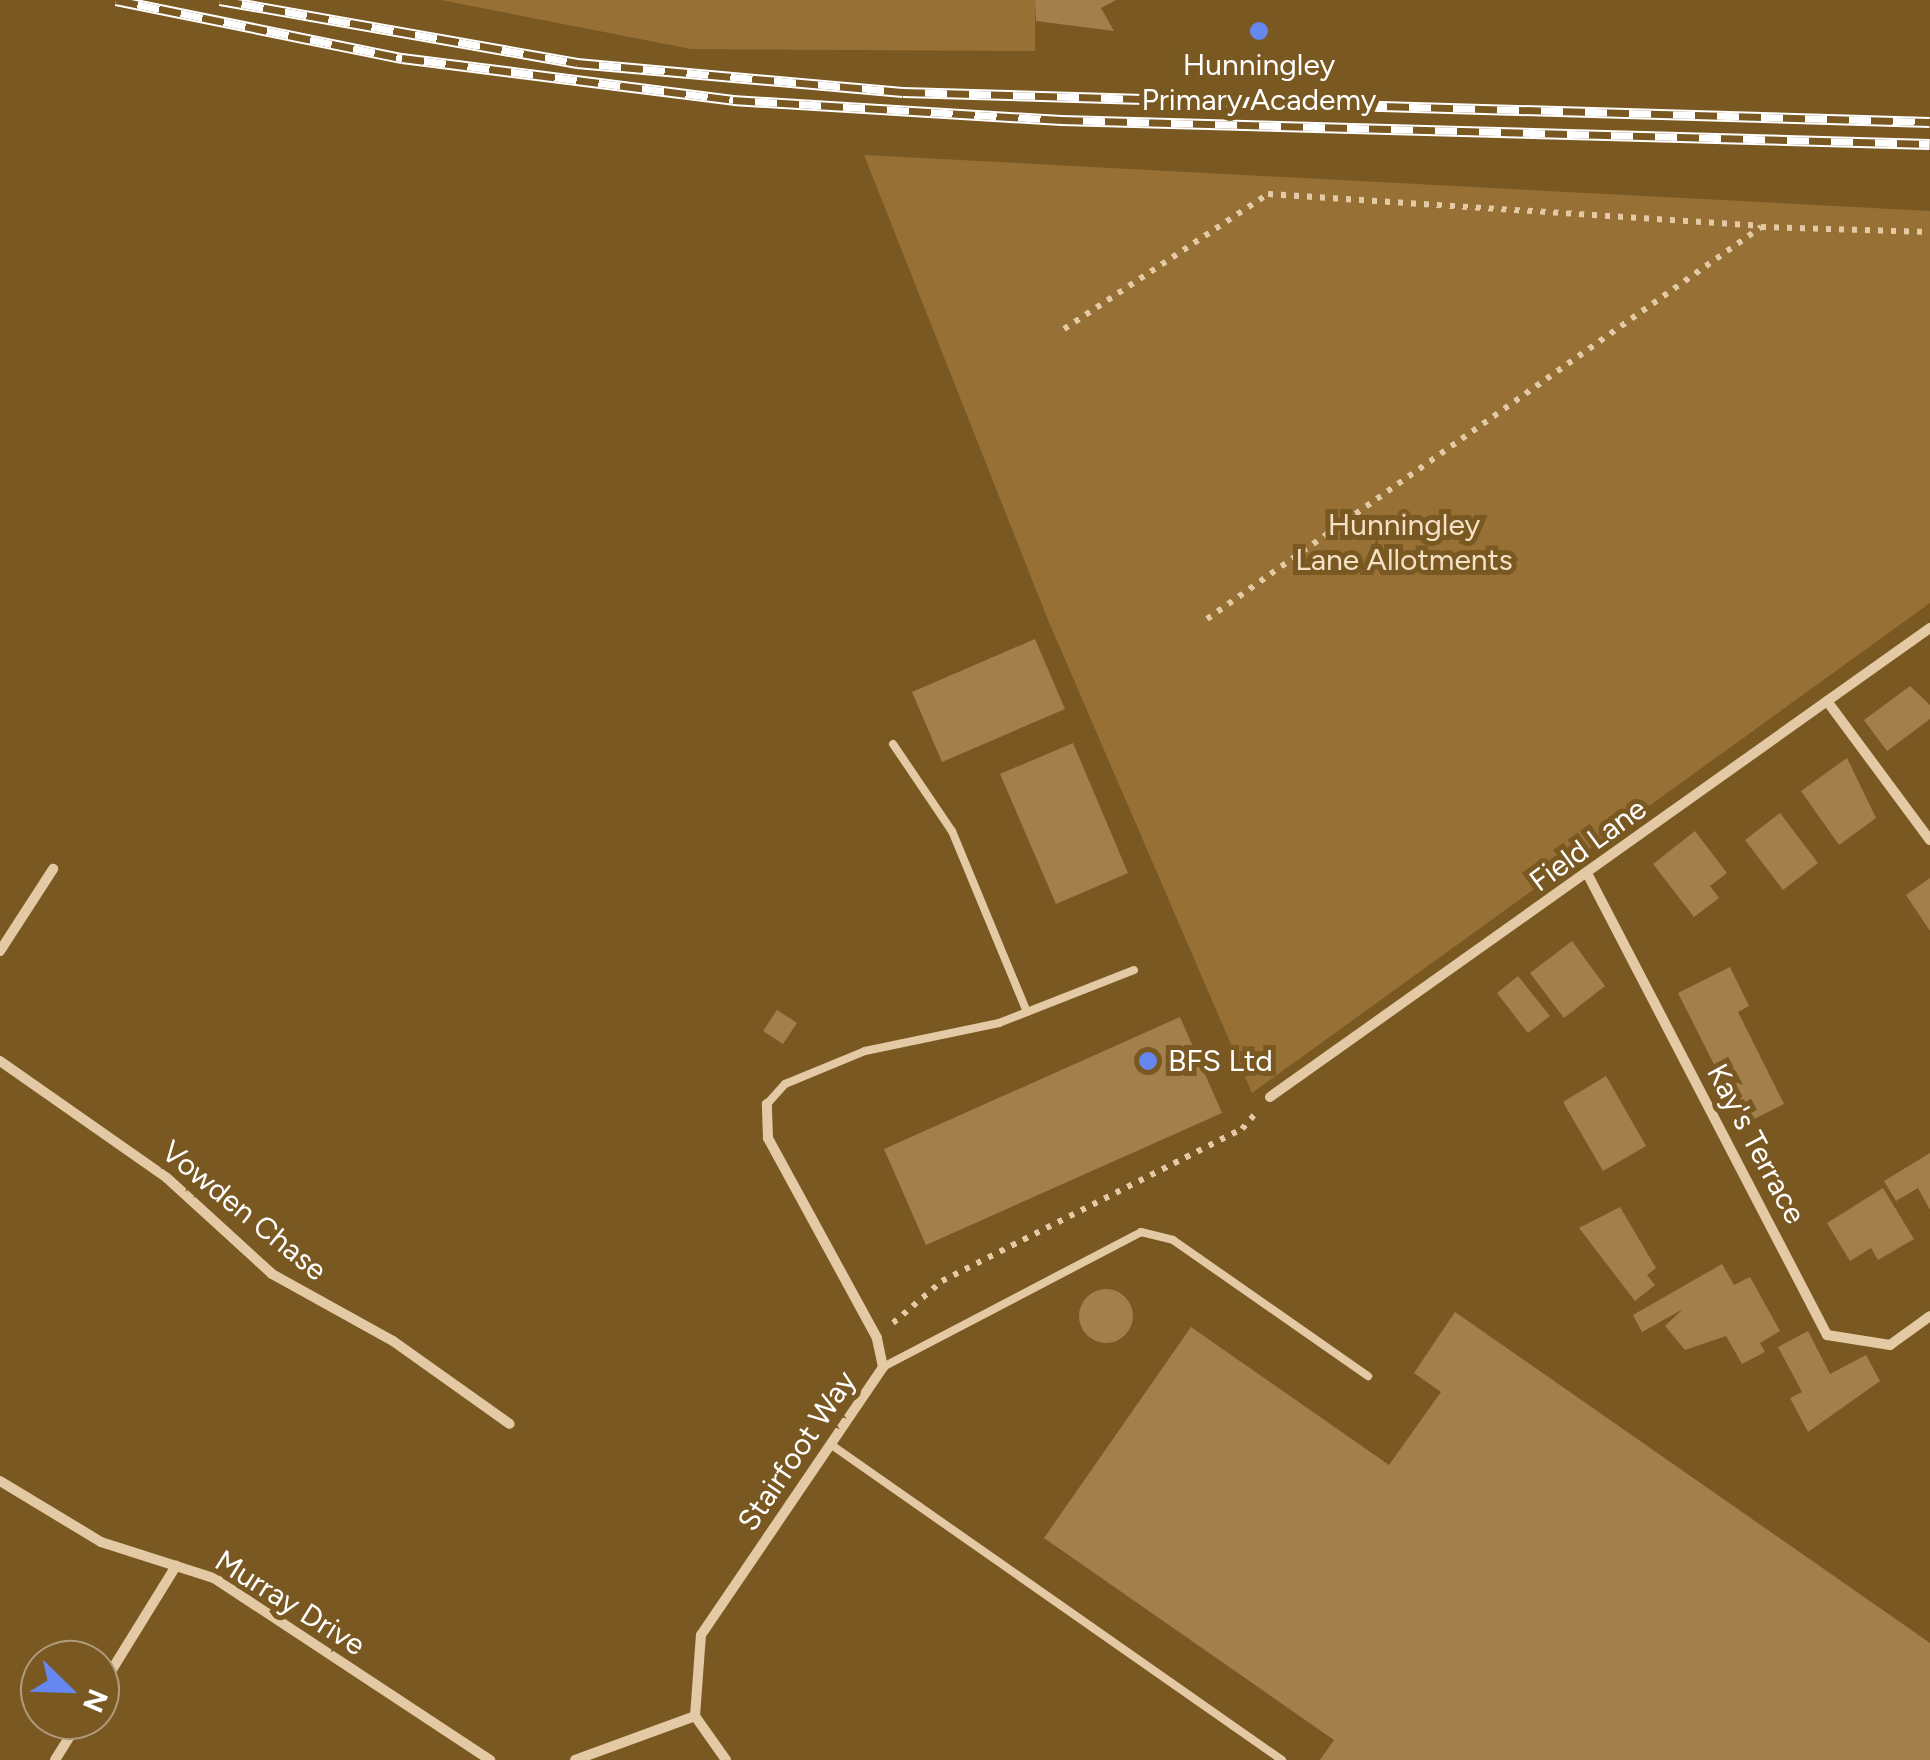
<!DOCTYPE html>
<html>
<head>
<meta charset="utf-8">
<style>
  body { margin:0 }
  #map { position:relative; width:1930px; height:1760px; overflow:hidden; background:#795822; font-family:Figtree,sans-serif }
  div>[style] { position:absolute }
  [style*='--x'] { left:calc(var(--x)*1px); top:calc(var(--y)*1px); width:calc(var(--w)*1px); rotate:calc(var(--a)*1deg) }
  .green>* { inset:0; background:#977036 }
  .building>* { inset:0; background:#a3804b }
  .round { border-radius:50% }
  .path>* { height:6px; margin-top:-3px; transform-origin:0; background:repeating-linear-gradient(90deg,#e4caa4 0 5px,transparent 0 13px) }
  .lane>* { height:8px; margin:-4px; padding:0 4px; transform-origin:4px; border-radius:4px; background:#e4caa4 }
  .street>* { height:10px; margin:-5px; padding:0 5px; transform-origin:5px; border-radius:5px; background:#e4caa4 }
  .rail>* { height:11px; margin-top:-5.5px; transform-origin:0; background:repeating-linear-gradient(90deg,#795822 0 22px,#fff 0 44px); box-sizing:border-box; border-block:2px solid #fff }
  .dots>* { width:28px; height:28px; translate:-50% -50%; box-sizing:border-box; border:5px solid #795822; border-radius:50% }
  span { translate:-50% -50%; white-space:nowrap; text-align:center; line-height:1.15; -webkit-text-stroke:10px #795822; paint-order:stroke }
  .poi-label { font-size:30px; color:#fff }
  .left { translate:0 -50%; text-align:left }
  .park-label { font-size:30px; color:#f4e1c6 }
  .street-label { font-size:30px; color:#fff }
  .north { position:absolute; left:20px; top:1640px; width:100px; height:100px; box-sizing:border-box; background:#795822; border:2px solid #af9b7a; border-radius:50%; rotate:113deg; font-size:28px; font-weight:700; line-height:40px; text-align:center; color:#fff }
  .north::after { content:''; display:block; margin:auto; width:35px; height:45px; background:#6687f0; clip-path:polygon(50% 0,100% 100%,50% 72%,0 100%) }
</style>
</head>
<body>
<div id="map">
  <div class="green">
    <i style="clip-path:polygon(441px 0,1035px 0,1035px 51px,691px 49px)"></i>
    <i style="clip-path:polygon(864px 155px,1930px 211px,1930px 603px,1252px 1093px,1048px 620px)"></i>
  </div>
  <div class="building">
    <i style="clip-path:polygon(1035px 0,1116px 0,1101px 8px,1114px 31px,1036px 21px)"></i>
    <i style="clip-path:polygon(1035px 639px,1065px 709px,942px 762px,912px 692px)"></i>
    <i style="clip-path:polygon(1910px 686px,1930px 705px,1930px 719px,1887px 751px,1864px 720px)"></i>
    <i style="clip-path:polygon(1073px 743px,1128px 873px,1056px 904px,1000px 774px)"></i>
    <i style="clip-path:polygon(1847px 758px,1876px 818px,1839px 845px,1801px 791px)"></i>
    <i style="clip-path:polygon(1780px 813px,1818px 863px,1783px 890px,1745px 840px)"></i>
    <i style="clip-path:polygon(1695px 831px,1727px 873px,1710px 886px,1719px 898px,1694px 917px,1653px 864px)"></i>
    <i style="clip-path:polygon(1930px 878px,1930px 931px,1906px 895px)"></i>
    <i style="clip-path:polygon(1572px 941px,1605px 986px,1564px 1018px,1530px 973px)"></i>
    <i style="clip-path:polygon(1730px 967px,1749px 1006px,1738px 1012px,1784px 1104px,1744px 1124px,1678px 993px)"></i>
    <i style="clip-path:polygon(1518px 976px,1550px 1016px,1528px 1033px,1497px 993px)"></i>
    <i style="clip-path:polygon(777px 1010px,797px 1023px,783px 1044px,763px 1031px)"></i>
    <i style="clip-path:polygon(1180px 1017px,1222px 1113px,926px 1245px,884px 1149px)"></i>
    <i style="clip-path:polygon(1606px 1076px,1646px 1146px,1603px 1171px,1563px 1102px)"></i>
    <i style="clip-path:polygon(1930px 1153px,1930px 1210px,1918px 1188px,1896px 1201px,1884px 1181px)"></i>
    <i style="clip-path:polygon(1883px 1188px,1914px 1239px,1878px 1260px,1871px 1248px,1850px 1261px,1827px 1223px)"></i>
    <i style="clip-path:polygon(1620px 1207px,1656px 1268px,1647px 1275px,1655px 1285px,1635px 1301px,1579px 1228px)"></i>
    <i style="clip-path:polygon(1722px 1264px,1734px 1285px,1750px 1277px,1780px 1331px,1760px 1343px,1765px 1352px,1742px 1364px,1726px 1336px,1685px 1350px,1665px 1326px,1683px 1309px,1642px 1332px,1633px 1315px)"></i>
    <i class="round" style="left:1079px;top:1289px;width:54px;height:54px"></i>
    <i style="clip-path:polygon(1455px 1312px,1930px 1643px,1930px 1760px,1320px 1760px,1334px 1740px,1044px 1538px,1191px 1327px,1389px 1465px,1441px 1392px,1414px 1373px)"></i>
    <i style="clip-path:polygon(1808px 1331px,1830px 1374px,1866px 1355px,1880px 1381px,1808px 1432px,1790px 1398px,1802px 1392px,1778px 1347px)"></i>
  </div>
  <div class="path">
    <i style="--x:1064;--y:329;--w:245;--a:-33.5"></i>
    <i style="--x:1268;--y:194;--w:493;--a:3.7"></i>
    <i style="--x:1207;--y:619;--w:679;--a:-35.28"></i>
    <i style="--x:1761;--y:227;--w:169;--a:1.7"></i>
    <i style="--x:893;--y:1323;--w:65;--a:-40.6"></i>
    <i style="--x:942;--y:1281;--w:336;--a:-26.9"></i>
    <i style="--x:1242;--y:1129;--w:21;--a:-49"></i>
  </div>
  <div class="lane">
    <i style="--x:893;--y:744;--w:105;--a:55.9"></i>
    <i style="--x:952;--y:831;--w:196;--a:67.5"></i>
    <i style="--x:767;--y:1104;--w:27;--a:-48"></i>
    <i style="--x:785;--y:1084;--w:87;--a:-22.4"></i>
    <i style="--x:865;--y:1051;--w:137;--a:-11.8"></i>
    <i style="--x:999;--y:1023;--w:145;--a:-21.4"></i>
    <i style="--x:883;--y:1367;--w:291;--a:-27.6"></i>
    <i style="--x:1141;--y:1232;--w:33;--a:14"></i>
    <i style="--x:1173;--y:1240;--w:238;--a:34.9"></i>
    <i style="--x:833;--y:1446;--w:548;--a:34.97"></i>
  </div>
  <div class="street">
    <i style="--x:1827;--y:701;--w:173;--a:53.5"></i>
    <i style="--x:1589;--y:877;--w:516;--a:62.54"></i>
    <i style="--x:1827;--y:1335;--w:64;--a:9"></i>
    <i style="--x:1890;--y:1345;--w:49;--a:-35.9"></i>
    <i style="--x:0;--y:951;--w:98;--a:-57.1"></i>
    <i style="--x:0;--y:1061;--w:204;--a:35"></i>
    <i style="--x:167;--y:1178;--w:142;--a:42.4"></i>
    <i style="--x:272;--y:1274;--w:138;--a:29"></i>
    <i style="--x:393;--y:1341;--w:143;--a:35.4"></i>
    <i style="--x:1270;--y:1097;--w:810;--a:-35.4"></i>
    <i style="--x:0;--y:1481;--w:118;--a:31.1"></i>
    <i style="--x:101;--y:1542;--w:119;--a:17.7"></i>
    <i style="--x:214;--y:1578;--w:331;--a:33.4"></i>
    <i style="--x:100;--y:1689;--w:145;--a:-58.3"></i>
    <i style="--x:55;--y:1760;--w:47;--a:-58"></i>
    <i style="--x:575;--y:1760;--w:128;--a:-20.1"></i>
    <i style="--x:726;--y:1760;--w:54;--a:-125.2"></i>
    <i style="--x:695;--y:1716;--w:81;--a:-85.8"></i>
    <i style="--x:701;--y:1635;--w:324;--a:-55.8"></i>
    <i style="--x:883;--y:1367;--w:30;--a:-102"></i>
    <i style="--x:877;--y:1338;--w:228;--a:-118.6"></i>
    <i style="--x:768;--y:1138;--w:34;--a:-92"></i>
  </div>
  <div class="rail">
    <i style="--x:116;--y:0;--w:292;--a:11.5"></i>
    <i style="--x:402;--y:58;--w:334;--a:7.2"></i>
    <i style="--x:733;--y:100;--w:329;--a:3.5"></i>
    <i style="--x:1061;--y:120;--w:869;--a:1.58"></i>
    <i style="--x:220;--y:0;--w:363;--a:10"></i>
    <i style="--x:577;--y:63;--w:327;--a:5.1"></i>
    <i style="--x:903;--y:92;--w:1027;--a:1.67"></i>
  </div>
  <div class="dots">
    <i style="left:1259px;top:31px;background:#6687f0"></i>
    <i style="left:1148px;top:1061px;background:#6687f0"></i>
  </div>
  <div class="poi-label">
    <span style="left:1259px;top:82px">Hunningley<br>Primary Academy</span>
    <span class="left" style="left:1168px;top:1061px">BFS Ltd</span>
  </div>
  <div class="park-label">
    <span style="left:1404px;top:542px">Hunningley<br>Lane Allotments</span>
  </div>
  <div class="street-label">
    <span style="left:1588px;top:845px;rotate:-36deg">Field Lane</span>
    <span style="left:1756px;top:1144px;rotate:62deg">Kay's Terrace</span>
    <span style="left:244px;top:1211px;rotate:39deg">Vowden Chase</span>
    <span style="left:797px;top:1451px;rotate:-56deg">Stairfoot Way</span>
    <span style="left:290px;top:1603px;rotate:32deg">Murray Drive</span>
  </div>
  <div class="north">N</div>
</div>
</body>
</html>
